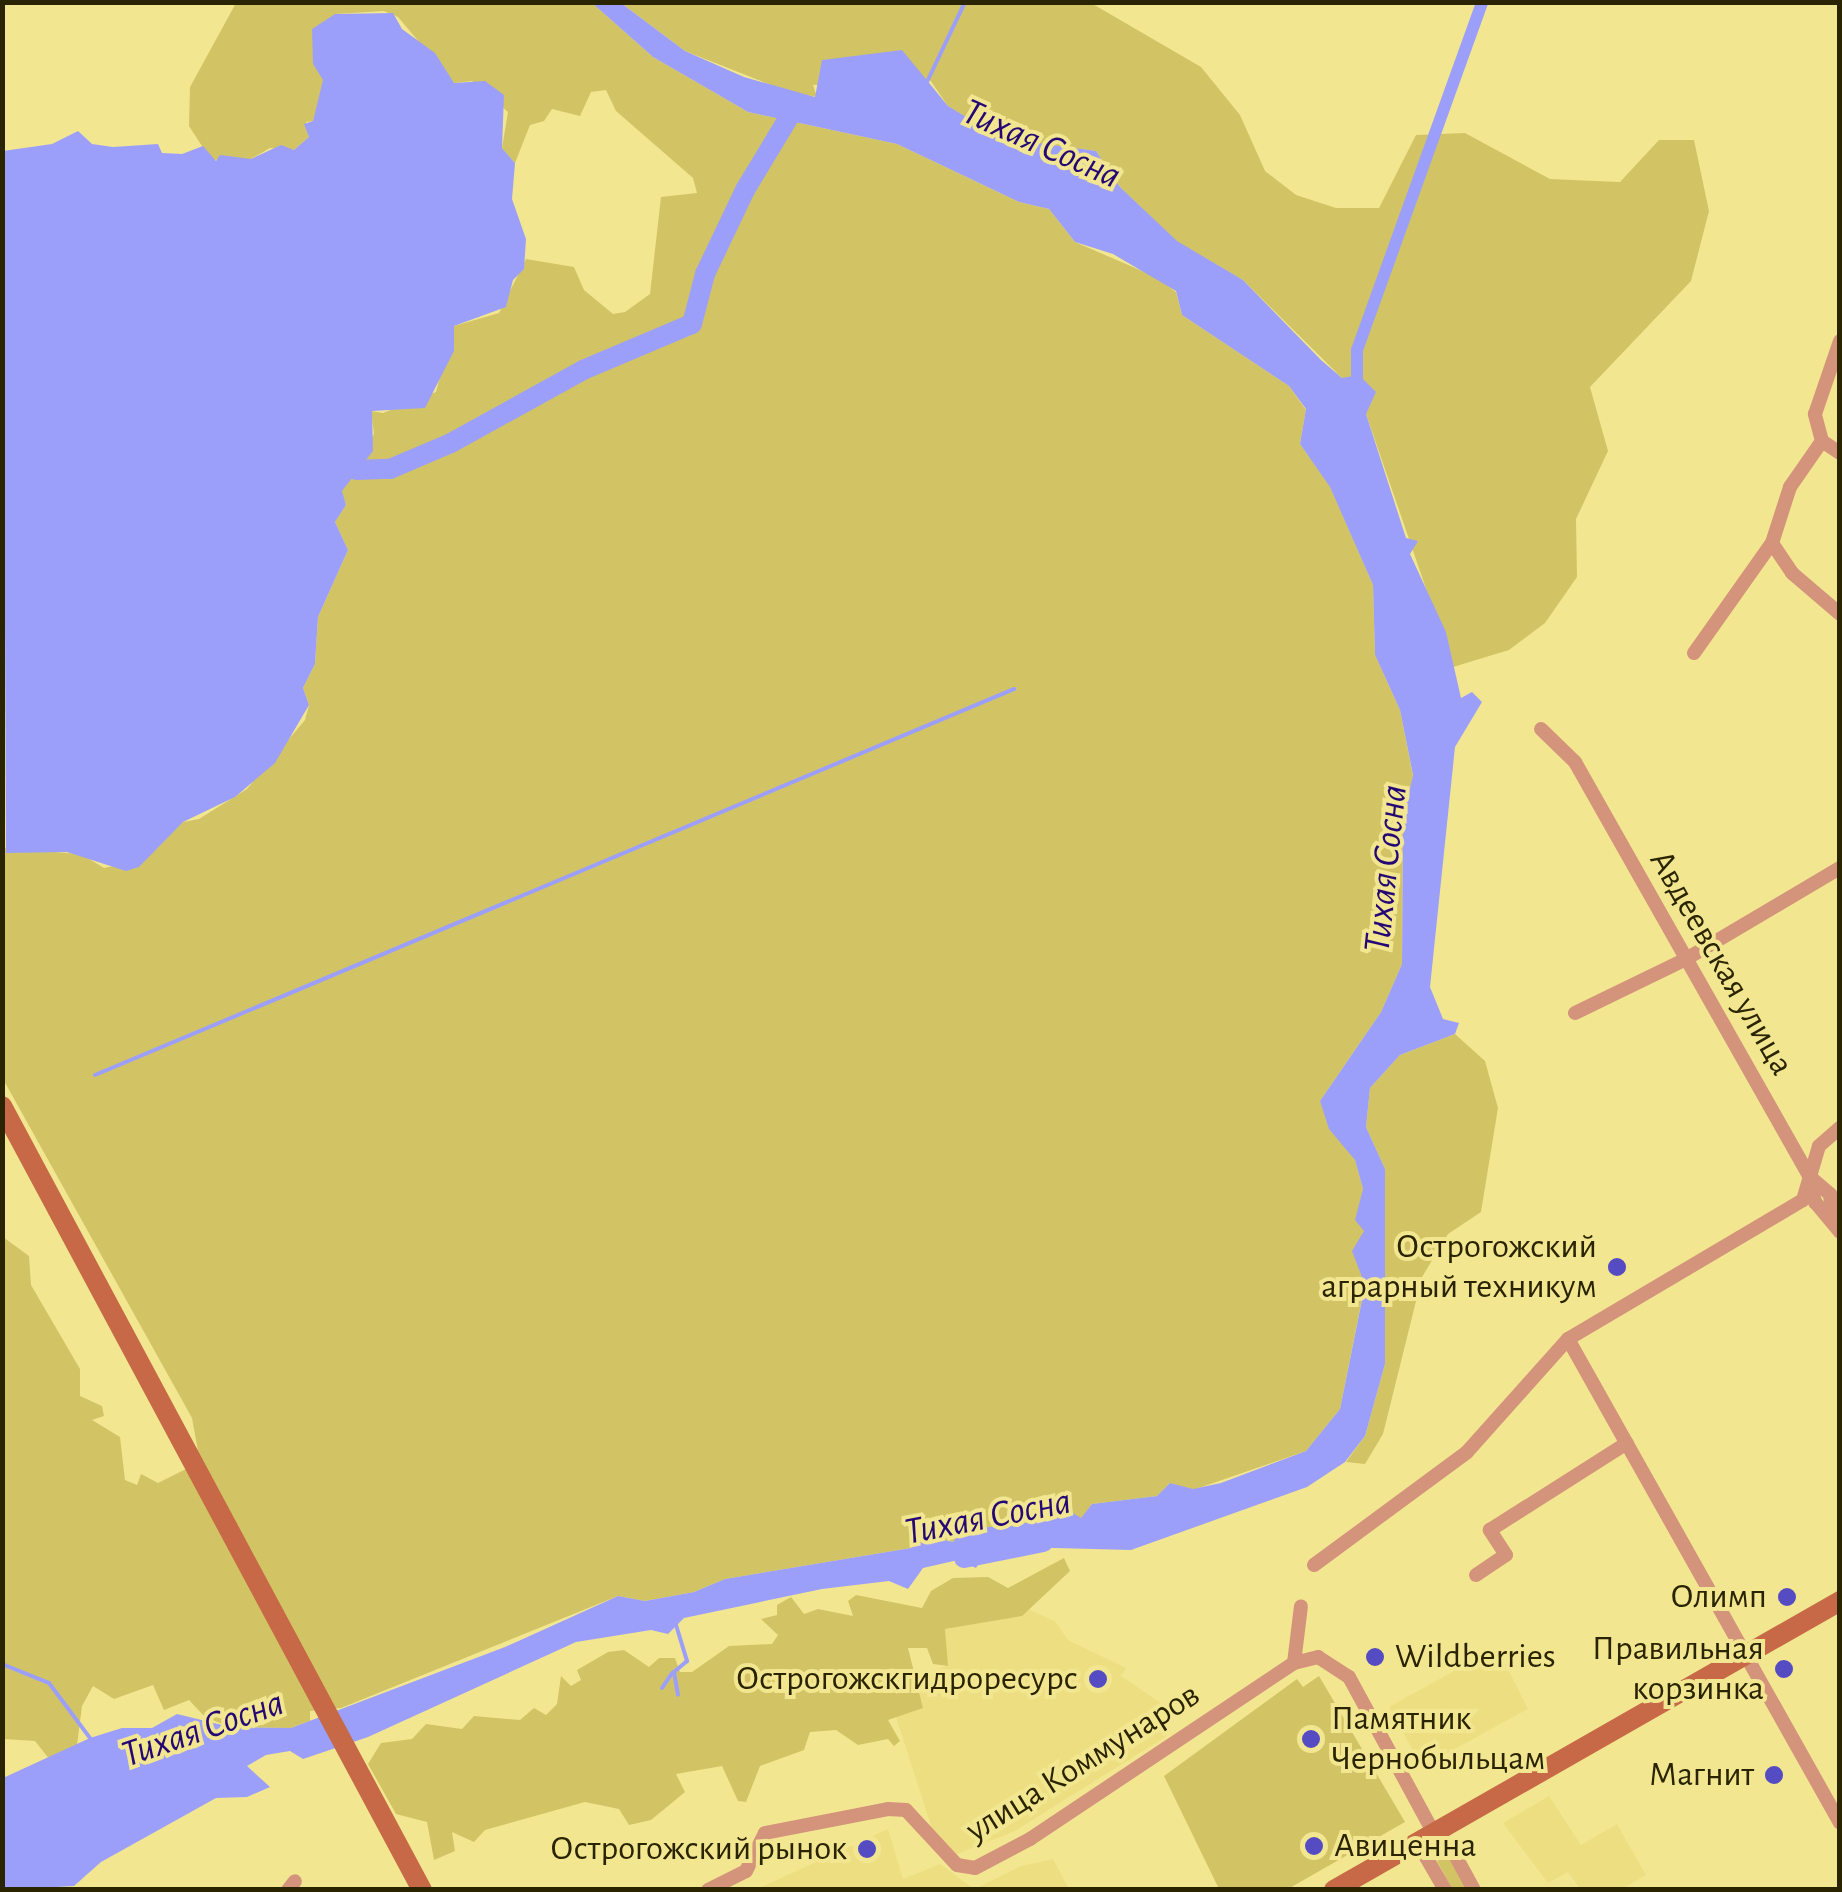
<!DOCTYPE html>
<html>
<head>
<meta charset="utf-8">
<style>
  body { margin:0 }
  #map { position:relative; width:1842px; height:1892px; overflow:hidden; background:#f2e691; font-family:"Alegreya Sans",sans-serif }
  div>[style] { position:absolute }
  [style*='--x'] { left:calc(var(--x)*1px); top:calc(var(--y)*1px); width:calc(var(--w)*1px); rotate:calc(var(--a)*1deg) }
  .built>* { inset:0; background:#eddf81 }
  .green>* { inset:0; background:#d2c464 }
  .water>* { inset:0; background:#9c9ffa }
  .stream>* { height:4px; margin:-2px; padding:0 2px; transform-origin:2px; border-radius:2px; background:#9c9ffa }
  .canal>* { height:12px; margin:-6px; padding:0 6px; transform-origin:6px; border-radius:6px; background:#9c9ffa }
  .river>* { height:20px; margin:-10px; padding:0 10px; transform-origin:10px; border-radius:10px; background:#9c9ffa }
  .minor>* { height:14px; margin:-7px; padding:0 7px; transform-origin:7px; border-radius:7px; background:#d4937b }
  .secondary>* { height:20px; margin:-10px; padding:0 10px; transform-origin:10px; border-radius:10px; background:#c76946 }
  .dots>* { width:28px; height:28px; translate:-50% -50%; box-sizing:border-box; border:5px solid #f2e691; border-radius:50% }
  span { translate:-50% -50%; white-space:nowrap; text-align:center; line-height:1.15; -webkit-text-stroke:8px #f2e691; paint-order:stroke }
  .street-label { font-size:35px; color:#2a2401 }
  .poi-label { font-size:35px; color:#2a2401 }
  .right { translate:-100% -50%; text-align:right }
  .left { translate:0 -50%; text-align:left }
  .water-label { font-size:38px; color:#240874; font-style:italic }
  .frame { position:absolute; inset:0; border:5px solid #2a2401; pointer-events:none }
</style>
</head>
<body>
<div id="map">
  <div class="built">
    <i style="clip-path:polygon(1028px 1609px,1055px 1621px,1068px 1640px,1126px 1668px,1121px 1676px,1161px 1703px,1159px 1724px,1167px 1736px,1013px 1832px,957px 1854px,934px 1835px,896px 1717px,923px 1708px,915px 1676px,947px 1666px,945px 1629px,1022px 1616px)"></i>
    <i style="clip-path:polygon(1497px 1647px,1528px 1709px,1422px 1767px,1389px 1707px)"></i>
    <i style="clip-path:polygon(1549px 1796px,1581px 1845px,1617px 1824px,1646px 1875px,1622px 1889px,1580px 1889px,1568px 1872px,1548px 1883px,1503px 1823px)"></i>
    <i style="clip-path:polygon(888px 1829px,903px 1879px,940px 1864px,974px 1889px,757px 1889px)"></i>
    <i style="clip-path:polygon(1053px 1859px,1069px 1889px,975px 1889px,1021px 1866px)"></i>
  </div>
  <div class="green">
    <i style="clip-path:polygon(236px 3px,592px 3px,653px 57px,748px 112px,897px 144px,1019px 202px,1049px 209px,1075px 242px,1156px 277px,1176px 292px,1182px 315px,1289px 386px,1306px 410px,1300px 444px,1330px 486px,1373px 585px,1375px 655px,1400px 710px,1413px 776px,1403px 818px,1402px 964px,1381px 1012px,1320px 1101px,1355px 1160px,1363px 1189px,1365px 1284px,1340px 1409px,1306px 1451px,1193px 1490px,1170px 1483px,1157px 1496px,1092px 1504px,1081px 1519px,1070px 1511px,1052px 1520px,963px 1530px,954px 1542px,933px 1537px,911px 1548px,725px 1579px,694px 1592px,645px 1601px,618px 1596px,341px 1708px,310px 1711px,310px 1721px,291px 1728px,230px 1727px,205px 1717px,189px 1700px,164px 1710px,153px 1685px,114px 1699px,93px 1686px,82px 1706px,77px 1745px,50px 1760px,35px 1741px,3px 1739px,3px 1237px,29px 1256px,31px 1285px,80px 1369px,80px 1396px,102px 1406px,104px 1416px,92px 1420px,120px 1437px,125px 1480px,137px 1485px,141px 1474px,158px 1483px,200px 1462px,192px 1418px,3px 1079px,2px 848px,81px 854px,104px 868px,141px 860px,183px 822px,199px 819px,247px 789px,305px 720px,309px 705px,303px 688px,315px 664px,318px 617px,348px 550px,335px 522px,346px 505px,341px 491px,374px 434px,371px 411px,383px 413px,436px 392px,454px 326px,499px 313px,526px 259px,574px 267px,584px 290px,613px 314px,625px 312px,650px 294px,661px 197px,697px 193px,693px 178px,616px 111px,606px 90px,591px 92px,580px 116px,552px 109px,544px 121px,530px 125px,515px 163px,502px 148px,508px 112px,472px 81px,454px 83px,398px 17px,384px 11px,335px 14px,321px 95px,313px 121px,306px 122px,309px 137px,294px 150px,270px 148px,251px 159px,211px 160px,189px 126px,190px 87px)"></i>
    <i style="clip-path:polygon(621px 3px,1091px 3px,1201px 67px,1240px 115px,1265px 171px,1296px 195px,1336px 208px,1379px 208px,1416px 135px,1465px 133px,1550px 179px,1620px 182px,1659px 140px,1694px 140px,1709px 211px,1691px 281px,1590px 387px,1608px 451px,1576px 519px,1577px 577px,1545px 623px,1509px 650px,1453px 667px,1366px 414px,1342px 378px,1243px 280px,1177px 242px,1120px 187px,1096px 151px,1001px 139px,948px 106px,930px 80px,813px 85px,817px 97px,786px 91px,685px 51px)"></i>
    <i style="clip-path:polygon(1455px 1034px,1485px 1061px,1498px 1108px,1481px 1212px,1448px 1234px,1422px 1277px,1383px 1434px,1365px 1464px,1346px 1462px,1365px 1436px,1385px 1364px,1385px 1169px,1366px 1127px,1370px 1088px,1400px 1055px)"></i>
    <i style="clip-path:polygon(1064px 1558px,1070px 1571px,1022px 1616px,945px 1629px,948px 1666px,933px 1664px,927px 1648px,908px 1648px,923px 1708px,888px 1720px,900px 1741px,894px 1746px,888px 1739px,858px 1745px,836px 1730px,810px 1732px,804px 1750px,760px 1766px,746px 1802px,738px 1801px,722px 1766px,676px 1774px,685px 1792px,651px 1820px,629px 1825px,619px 1809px,585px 1802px,485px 1830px,474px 1842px,452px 1832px,455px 1851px,434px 1860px,427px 1822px,396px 1814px,368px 1764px,381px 1743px,412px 1739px,426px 1724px,462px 1729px,474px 1716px,520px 1720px,534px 1708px,546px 1715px,557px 1704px,561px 1676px,571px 1686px,581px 1680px,577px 1670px,608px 1652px,624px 1650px,649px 1667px,659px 1658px,675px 1658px,680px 1672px,692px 1672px,729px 1646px,772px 1644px,778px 1635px,761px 1619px,777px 1615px,777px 1605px,791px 1597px,804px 1614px,818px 1609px,853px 1616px,848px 1601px,856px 1595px,922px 1608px,931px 1591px,953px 1578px,988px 1577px,1008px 1588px)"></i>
    <i style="clip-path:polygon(1319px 1676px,1405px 1822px,1288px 1889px,1219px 1889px,1164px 1776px,1297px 1679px,1303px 1687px)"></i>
    <i style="clip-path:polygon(1448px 1855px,1466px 1889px,1452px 1889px,1437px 1861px)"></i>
  </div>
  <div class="water">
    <i style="clip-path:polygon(592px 3px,621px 3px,685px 51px,744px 77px,815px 97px,822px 60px,902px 50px,948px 106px,1001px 138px,1096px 151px,1120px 187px,1177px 241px,1243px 280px,1321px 360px,1342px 378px,1359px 375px,1376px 392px,1366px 414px,1406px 538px,1418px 541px,1410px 554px,1446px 632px,1461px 698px,1472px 692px,1482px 702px,1455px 747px,1430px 987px,1443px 1019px,1459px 1023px,1455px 1034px,1400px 1055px,1370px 1088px,1366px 1127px,1385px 1169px,1385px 1364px,1365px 1436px,1345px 1462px,1307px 1487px,1131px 1550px,1012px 1547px,985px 1554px,976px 1568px,958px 1560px,923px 1568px,908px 1589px,889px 1581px,822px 1589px,684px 1618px,668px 1634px,651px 1630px,576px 1642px,368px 1737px,303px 1759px,290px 1751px,266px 1755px,247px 1766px,270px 1787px,247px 1797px,216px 1798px,101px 1862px,74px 1886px,3px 1890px,3px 1778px,90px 1738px,122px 1728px,152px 1728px,177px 1714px,230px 1727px,291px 1728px,505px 1647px,618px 1596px,645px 1601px,694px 1592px,725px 1579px,911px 1548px,933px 1537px,953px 1542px,963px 1530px,1051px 1520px,1070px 1511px,1081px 1518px,1092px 1504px,1157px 1496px,1170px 1483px,1193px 1489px,1221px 1483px,1306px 1451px,1340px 1409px,1365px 1285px,1352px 1251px,1364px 1231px,1355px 1220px,1363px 1189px,1355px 1160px,1329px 1129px,1320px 1101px,1381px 1012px,1402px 964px,1403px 818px,1413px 775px,1400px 710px,1375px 655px,1373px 585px,1330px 487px,1300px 444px,1306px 409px,1289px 386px,1182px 315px,1176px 291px,1113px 254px,1075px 242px,1049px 209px,1019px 202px,897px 144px,748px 112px,653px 57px)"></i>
    <i style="clip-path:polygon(393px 13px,402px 29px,435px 53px,454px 83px,485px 81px,504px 95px,502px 148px,515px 163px,512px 199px,526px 239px,524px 269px,513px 280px,506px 307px,454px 326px,454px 351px,425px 408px,372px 411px,373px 451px,342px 491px,346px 505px,335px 522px,348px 550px,318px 617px,315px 664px,303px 688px,309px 705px,275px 763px,235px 797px,183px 822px,139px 867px,126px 871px,67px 852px,6px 853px,3px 151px,52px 144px,78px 131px,92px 144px,113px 147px,158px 144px,162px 153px,182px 154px,203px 146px,216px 161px,220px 155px,251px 159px,281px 145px,294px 150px,309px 137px,304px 124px,313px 121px,323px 80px,313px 64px,312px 29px,335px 14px)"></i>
  </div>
  <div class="stream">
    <i style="--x:926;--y:84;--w:91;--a:-64.6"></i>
    <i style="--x:95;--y:1075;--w:997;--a:-22.78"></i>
    <i style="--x:676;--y:1625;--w:38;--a:73"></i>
    <i style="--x:687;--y:1661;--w:17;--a:140"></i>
    <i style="--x:674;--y:1672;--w:23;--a:80"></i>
    <i style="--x:2;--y:1664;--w:51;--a:22"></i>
    <i style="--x:49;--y:1683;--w:74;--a:53.3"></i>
    <i style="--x:662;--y:1688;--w:18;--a:-56"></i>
  </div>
  <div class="canal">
    <i style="--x:1357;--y:392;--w:42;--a:-90"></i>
    <i style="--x:1357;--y:350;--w:370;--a:-70.2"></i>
  </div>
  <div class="river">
    <i style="--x:356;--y:470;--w:34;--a:-2"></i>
    <i style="--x:390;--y:469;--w:66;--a:-23.1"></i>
    <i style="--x:451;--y:443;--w:151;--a:-28.9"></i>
    <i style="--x:583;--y:370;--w:118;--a:-22.9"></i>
    <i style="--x:692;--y:324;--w:52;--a:-75.4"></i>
    <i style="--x:705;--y:274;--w:93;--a:-64.5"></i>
    <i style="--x:745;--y:190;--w:97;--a:-58.9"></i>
    <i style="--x:964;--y:1558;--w:81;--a:-11.4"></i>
  </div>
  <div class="minor">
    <i style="--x:1822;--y:441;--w:22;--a:34"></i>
    <i style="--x:1772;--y:543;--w:36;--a:56"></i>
    <i style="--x:1792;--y:573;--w:63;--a:40.5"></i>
    <i style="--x:1694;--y:653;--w:135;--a:-54.7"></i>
    <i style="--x:1772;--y:543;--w:59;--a:-72.2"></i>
    <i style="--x:1790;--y:487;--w:56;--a:-55.2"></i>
    <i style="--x:1822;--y:441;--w:28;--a:-105"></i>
    <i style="--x:1815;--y:414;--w:77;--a:-71.1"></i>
    <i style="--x:1541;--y:729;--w:47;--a:44.1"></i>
    <i style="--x:1575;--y:762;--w:476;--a:60.5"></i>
    <i style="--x:1809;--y:1176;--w:27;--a:77"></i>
    <i style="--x:1815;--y:1202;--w:39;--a:50"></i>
    <i style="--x:1575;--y:1013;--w:123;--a:-25.9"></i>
    <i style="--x:1686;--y:959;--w:179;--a:-30.6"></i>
    <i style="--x:1809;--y:1176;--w:28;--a:41"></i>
    <i style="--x:1830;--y:1194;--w:27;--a:84"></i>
    <i style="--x:1568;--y:1339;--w:555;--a:60.66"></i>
    <i style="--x:1314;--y:1565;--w:190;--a:-36.4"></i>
    <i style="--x:1467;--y:1452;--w:152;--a:-48.2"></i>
    <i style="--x:1568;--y:1339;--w:273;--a:-30.6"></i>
    <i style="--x:1803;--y:1200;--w:56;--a:-73.5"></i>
    <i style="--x:1819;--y:1146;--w:28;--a:-41"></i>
    <i style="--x:1476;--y:1575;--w:36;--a:-34"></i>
    <i style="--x:1506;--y:1555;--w:30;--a:-123"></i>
    <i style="--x:1490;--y:1530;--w:162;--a:-32.4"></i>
    <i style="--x:1294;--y:1663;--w:57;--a:-83"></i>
    <i style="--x:1433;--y:1833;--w:25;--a:106"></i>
    <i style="--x:1426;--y:1857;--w:38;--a:60"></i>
    <i style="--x:288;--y:1890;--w:11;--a:-52"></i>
    <i style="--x:708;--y:1890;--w:42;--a:-26.6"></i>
    <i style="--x:746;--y:1871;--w:42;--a:-63.4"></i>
    <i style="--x:765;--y:1833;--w:125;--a:-11"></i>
    <i style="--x:888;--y:1809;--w:18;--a:3"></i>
    <i style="--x:906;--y:1810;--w:75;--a:47.2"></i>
    <i style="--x:957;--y:1865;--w:18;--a:9"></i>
    <i style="--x:975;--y:1868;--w:62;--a:-27.8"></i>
    <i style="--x:1030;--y:1839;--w:317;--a:-33.7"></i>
    <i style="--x:1294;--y:1663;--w:25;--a:-14"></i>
    <i style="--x:1318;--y:1657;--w:37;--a:33"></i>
    <i style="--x:1349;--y:1677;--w:176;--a:61.5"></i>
    <i style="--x:1433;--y:1832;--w:20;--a:37"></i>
    <i style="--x:1449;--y:1844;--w:52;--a:61.5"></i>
  </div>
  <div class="secondary">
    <i style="--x:2;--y:1106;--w:889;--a:61.82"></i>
    <i style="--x:1334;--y:1890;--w:583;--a:-29.73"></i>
  </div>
  <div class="dots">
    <i style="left:1617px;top:1267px;background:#554cc3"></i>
    <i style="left:1787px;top:1597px;background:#554cc3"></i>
    <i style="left:1375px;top:1657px;background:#554cc3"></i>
    <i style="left:1784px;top:1669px;background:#554cc3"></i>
    <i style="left:1098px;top:1679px;background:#554cc3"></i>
    <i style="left:1311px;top:1739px;background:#554cc3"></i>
    <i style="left:1774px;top:1775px;background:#554cc3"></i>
    <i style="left:1314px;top:1846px;background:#554cc3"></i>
    <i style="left:867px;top:1849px;background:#554cc3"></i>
  </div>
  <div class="street-label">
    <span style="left:1721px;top:963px;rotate:60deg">Авдеевская улица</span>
    <span style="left:1083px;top:1763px;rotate:-32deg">улица Коммунаров</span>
  </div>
  <div class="poi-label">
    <span class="right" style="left:1597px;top:1267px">Острогожский<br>аграрный техникум</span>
    <span class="right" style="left:1767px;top:1597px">Олимп</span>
    <span class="right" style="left:1764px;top:1669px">Правильная<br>корзинка</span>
    <span class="left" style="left:1395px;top:1657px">Wildberries</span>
    <span class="right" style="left:1078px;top:1679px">Острогожскгидроресурс</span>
    <span class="left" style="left:1331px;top:1739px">Памятник<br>Чернобыльцам</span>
    <span class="right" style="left:1754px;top:1775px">Магнит</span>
    <span class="left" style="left:1334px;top:1846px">Авиценна</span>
    <span class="right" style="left:847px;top:1849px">Острогожский рынок</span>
  </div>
  <div class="water-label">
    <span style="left:1041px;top:145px;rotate:24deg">Тихая Сосна</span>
    <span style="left:1387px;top:869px;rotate:-84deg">Тихая Сосна</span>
    <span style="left:988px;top:1518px;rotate:-11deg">Тихая Сосна</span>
    <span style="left:203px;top:1730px;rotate:-19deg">Тихая Сосна</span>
  </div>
  <div class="frame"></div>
</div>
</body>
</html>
